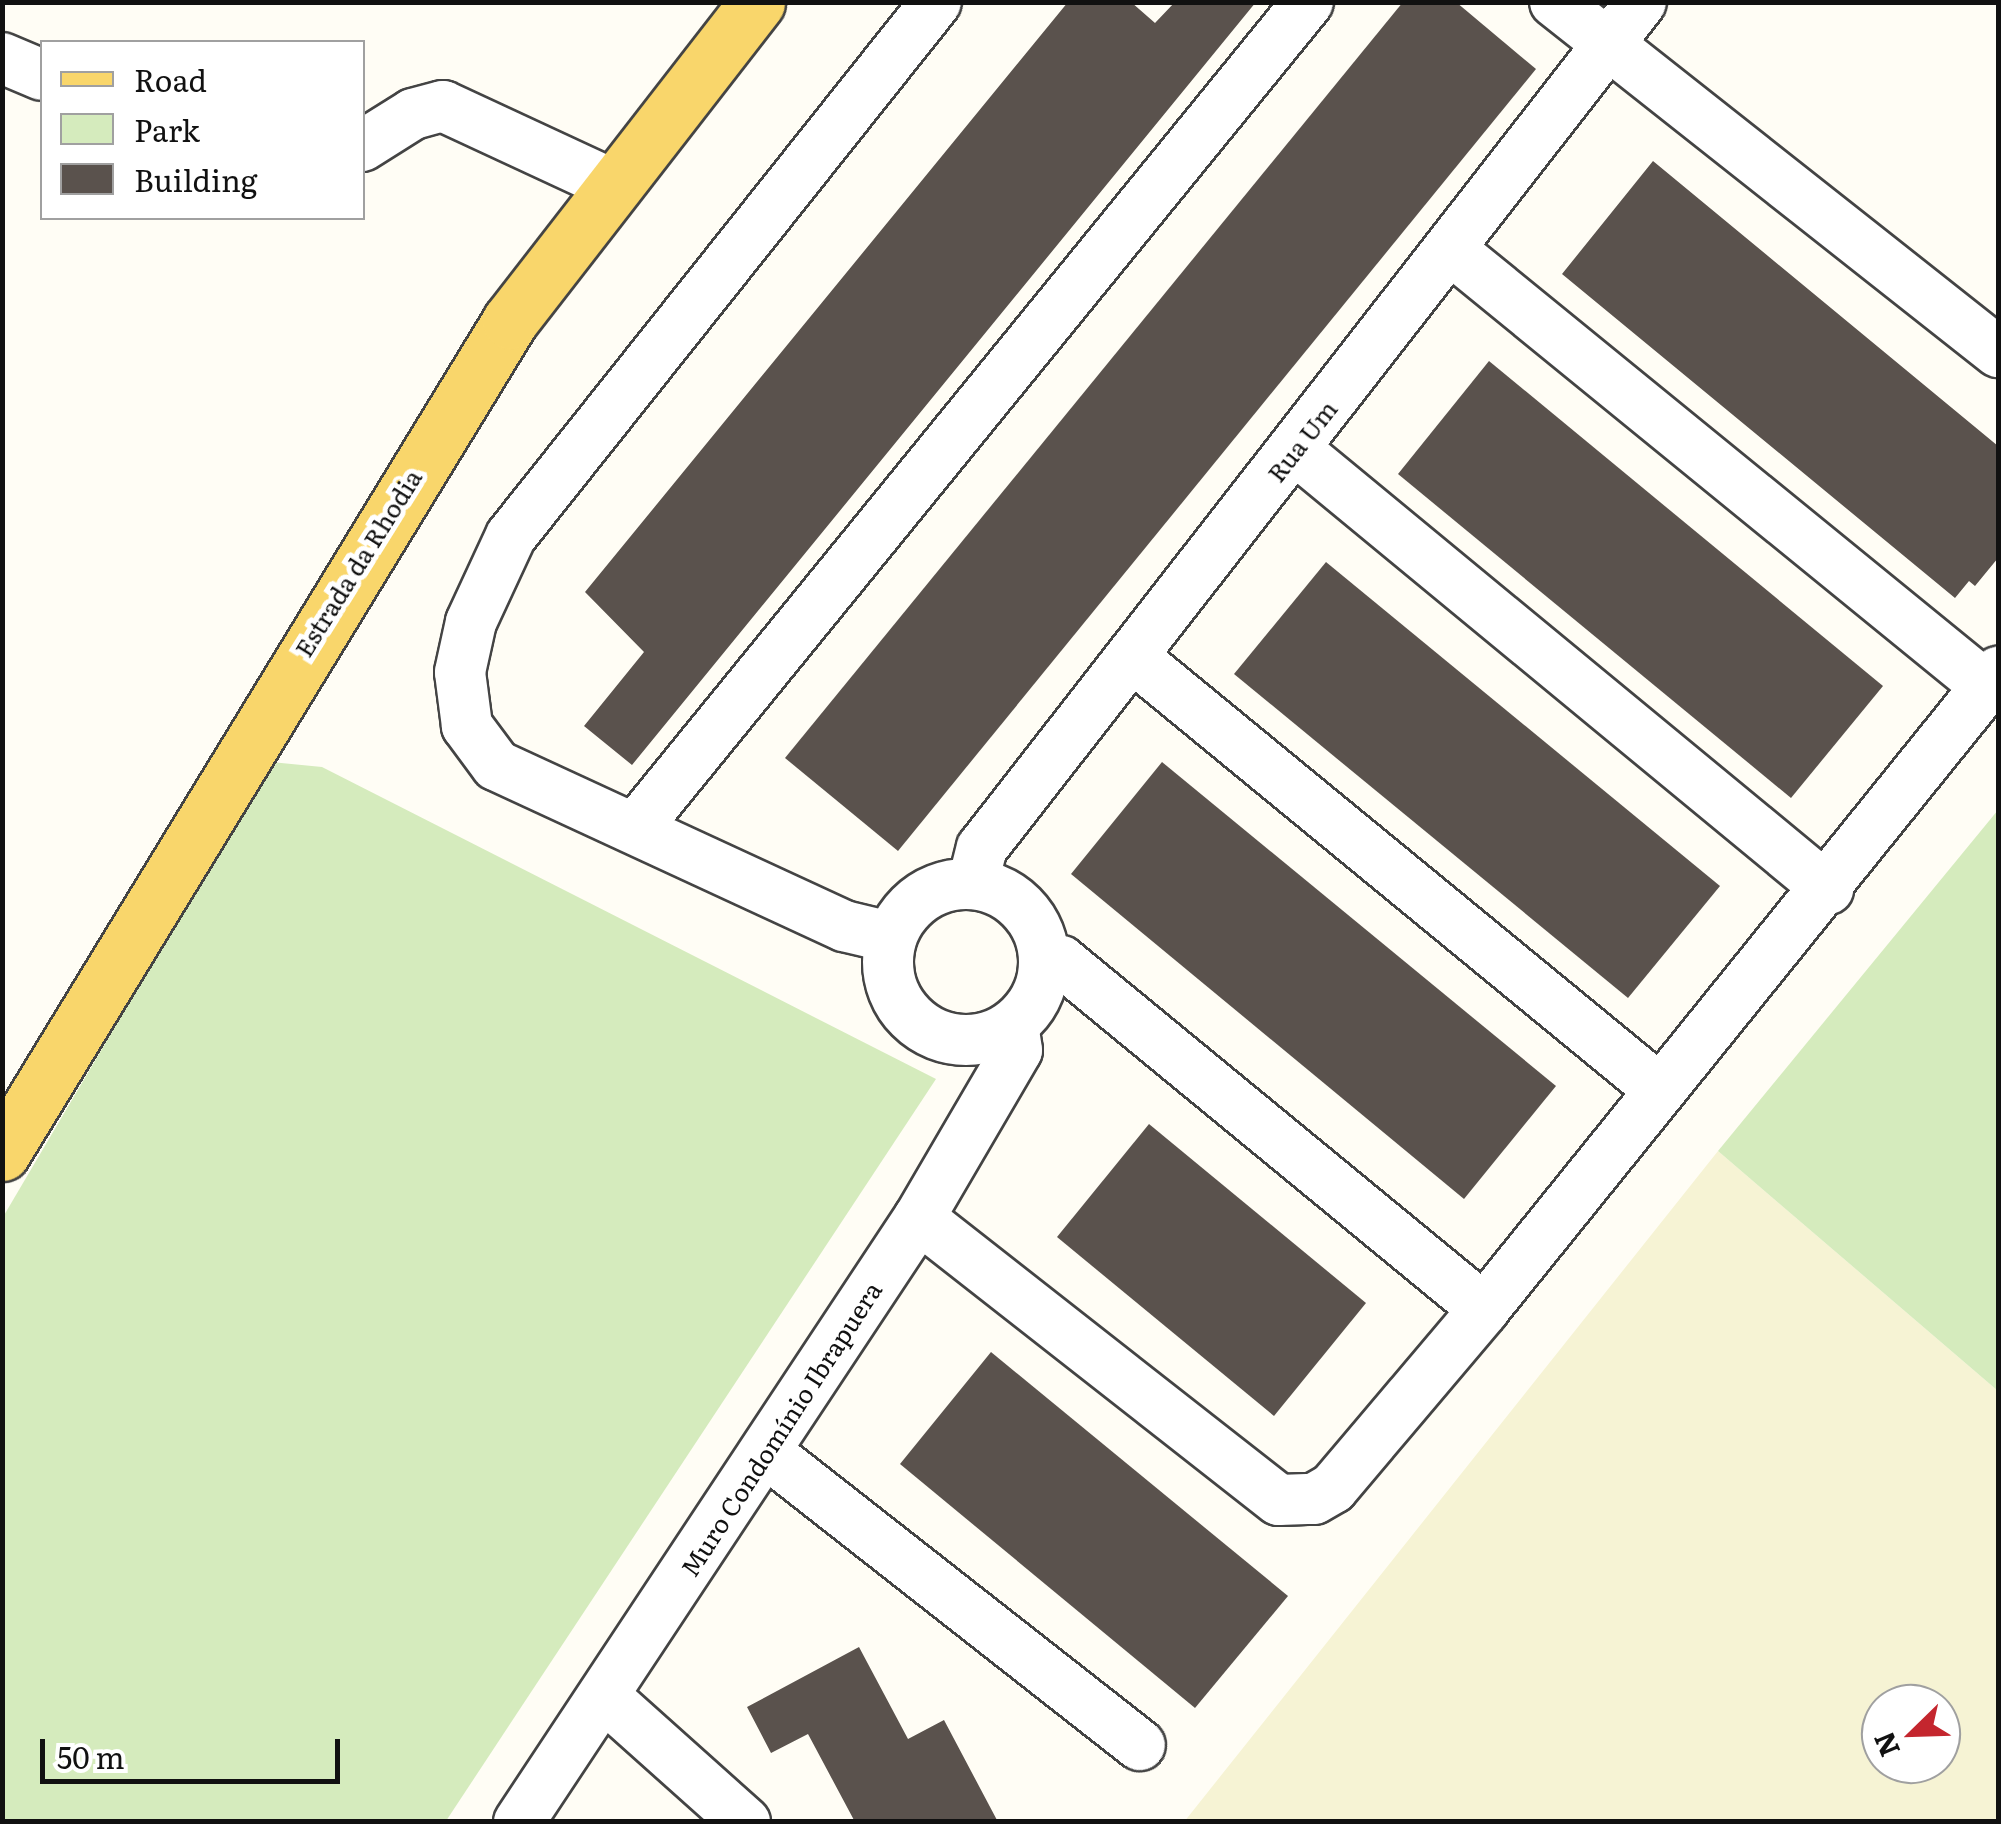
<!DOCTYPE html>
<html>
<head>
<meta charset="utf-8">
<style>
  body { margin:0 }
  #map { position:relative; width:2001px; height:1824px; overflow:hidden; background:#fffdf5; font-family:Literata,serif }
  div>[style] { position:absolute }
  [style*='--x'] { left:calc(var(--x)*1px); top:calc(var(--y)*1px); width:calc(var(--w)*1px); rotate:calc(var(--a)*1deg) }
  .farmland>* { inset:0; background:#f6f3d4 }
  .green>* { inset:0; background:#d5ebbd }
  .building>* { inset:0; background:#5a524d }
  .roads { filter:drop-shadow(2px 0 #444) drop-shadow(-2px 0 #444) drop-shadow(0 2px #444) drop-shadow(0 -2px #444) }
  .minor>* { height:50px; margin:-25px; padding:0 25px; transform-origin:25px; border-radius:25px; background:#fff }
  .minor>.ring { margin:-25px; padding:0; box-sizing:content-box; background:none; border:50px solid #fff; border-radius:50% }
  .major>* { height:55px; margin:-27.5px; padding:0 27.5px; transform-origin:27.5px; border-radius:27.5px; background:#f9d66b }
  span { translate:-50% -50%; white-space:nowrap; text-align:center; line-height:1.15; -webkit-text-stroke:10px #fff; paint-order:stroke }
  .street-label { font-size:25px; color:#111 }
  .frame { position:absolute; inset:0; border:5px solid #111; pointer-events:none }
  .legend { position:absolute; left:40px; top:40px; width:325px; height:180px; box-sizing:border-box; background:#fff; border:2px solid #a0a0a0; margin:0; padding:12px 18px; list-style:none; font-size:30px; color:#111 }
  .legend li { display:flex; align-items:center; gap:20px; height:50px }
  .legend b { width:50px; border:2px solid #a0a0a0 }
  .north { position:absolute; left:1861px; top:1684px; width:100px; height:100px; box-sizing:border-box; background:#fff; border:2px solid #a0a0a0; border-radius:50%; rotate:247deg; font-size:28px; font-weight:700; line-height:40px; text-align:center; color:#111 }
  .north::after { content:''; display:block; margin:auto; width:35px; height:45px; background:#c4262e; clip-path:polygon(50% 0,100% 100%,50% 72%,0 100%) }
  .scale { position:absolute; left:40px; top:1739px; width:300px; height:45px; box-sizing:border-box; border:5px solid #111; border-top:0; padding-left:12px; font-size:30px; line-height:35px; white-space:nowrap; color:#111; -webkit-text-stroke:8px #fff; paint-order:stroke }
</style>
</head>
<body>
<div id="map">
  <div class="farmland">
    <i style="clip-path:polygon(evenodd,1718px 1151px,1998px 1391px,1998px 1821px,1184px 1822px,1718px 1151px,1881px 1704px,1941px 1704px,1941px 1764px,1881px 1764px,1881px 1704px)"></i>
  </div>
  <div class="green">
    <i style="clip-path:polygon(271px 762px,322px 767px,936px 1079px,446px 1821px,3px 1822px,3px 1217px)"></i>
    <i style="clip-path:polygon(1998px 810px,1998px 1391px,1718px 1151px)"></i>
  </div>
  <div class="building">
    <i style="clip-path:polygon(1068px 2px,1131px 2px,1155px 23px,1175px 2px,1256px 2px,632px 765px,584px 726px,644px 652px,585px 592px)"></i>
    <i style="clip-path:polygon(1403px 2px,1456px 2px,1536px 69px,898px 851px,785px 758px)"></i>
    <i style="clip-path:polygon(1653px 161px,1998px 446px,1998px 558px,1975px 586px,1969px 581px,1955px 598px,1562px 274px)"></i>
    <i style="clip-path:polygon(1489px 361px,1883px 686px,1791px 798px,1398px 474px)"></i>
    <i style="clip-path:polygon(1326px 562px,1720px 886px,1628px 998px,1234px 674px)"></i>
    <i style="clip-path:polygon(1162px 762px,1556px 1086px,1464px 1199px,1071px 874px)"></i>
    <i style="clip-path:polygon(1149px 1124px,1366px 1303px,1274px 1416px,1057px 1237px)"></i>
    <i style="clip-path:polygon(991px 1352px,1288px 1596px,1195px 1708px,900px 1464px)"></i>
    <i style="clip-path:polygon(859px 1647px,908px 1739px,944px 1720px,998px 1822px,855px 1822px,808px 1734px,771px 1753px,747px 1707px)"></i>
  </div>
  <div class="roads">
    <div class="minor">
      <i style="--x:1555;--y:2;--w:565;--a:38.31"></i>
      <i style="--x:2;--y:58;--w:43;--a:23"></i>
      <i style="--x:362;--y:146;--w:60;--a:-32.1"></i>
      <i style="--x:413;--y:114;--w:31;--a:-15"></i>
      <i style="--x:443;--y:106;--w:187;--a:24.9"></i>
      <i style="--x:1450;--y:249;--w:693;--a:39.2"></i>
      <i style="--x:1296;--y:450;--w:690;--a:39.53"></i>
      <i style="--x:1134;--y:658;--w:681;--a:39.4"></i>
      <i style="--x:638;--y:825;--w:1061;--a:-50.85"></i>
      <i style="--x:973;--y:883;--w:36;--a:-76"></i>
      <i style="--x:982;--y:848;--w:1072;--a:-52.08"></i>
      <i class="ring" style="left:888px;top:884px;width:106px;height:106px"></i>
      <i style="--x:890;--y:937;--w:47;--a:-166.6"></i>
      <i style="--x:844;--y:926;--w:383;--a:-155.2"></i>
      <i style="--x:496;--y:765;--w:49;--a:-126.6"></i>
      <i style="--x:467;--y:726;--w:54;--a:-97.4"></i>
      <i style="--x:460;--y:672;--w:51;--a:-77.6"></i>
      <i style="--x:471;--y:622;--w:95;--a:-65.1"></i>
      <i style="--x:511;--y:536;--w:682;--a:-51.48"></i>
      <i style="--x:1044;--y:960;--w:17;--a:3"></i>
      <i style="--x:1061;--y:961;--w:548;--a:39.44"></i>
      <i style="--x:919;--y:1218;--w:457;--a:38.1"></i>
      <i style="--x:1279;--y:1500;--w:35;--a:-2"></i>
      <i style="--x:1314;--y:1499;--w:22;--a:-30"></i>
      <i style="--x:1333;--y:1488;--w:234;--a:-49.8"></i>
      <i style="--x:1484;--y:1309;--w:819;--a:-51.1"></i>
      <i style="--x:766;--y:1452;--w:475;--a:38.1"></i>
      <i style="--x:605;--y:1697;--w:188;--a:41.8"></i>
      <i style="--x:519;--y:1822;--w:724;--a:-56.49"></i>
      <i style="--x:919;--y:1218;--w:194;--a:-59.7"></i>
      <i style="--x:1017;--y:1050;--w:25;--a:-99"></i>
    </div>
    <div class="major">
      <i style="--x:2;--y:1153;--w:975;--a:-58.59"></i>
      <i style="--x:510;--y:321;--w:403;--a:-52.2"></i>
    </div>
  </div>
  <div class="street-label">
    <span style="left:1302px;top:441px;rotate:-52deg">Rua Um</span>
    <span style="left:358px;top:563px;rotate:-58deg">Estrada da Rhodia</span>
    <span style="left:781px;top:1429px;rotate:-57deg">Muro Condomínio Ibrapuera</span>
  </div>
  <div class="frame"></div>
  <ul class="legend">
  <li><b style="height:12px;background:#f9d66b"></b>Road</li>
  <li><b style="height:28px;background:#d5ebbd"></b>Park</li>
  <li><b style="height:28px;background:#5a524d"></b>Building</li>
  </ul>
  <div class="north">N</div>
  <div class="scale">50 m</div>
</div>
</body>
</html>
